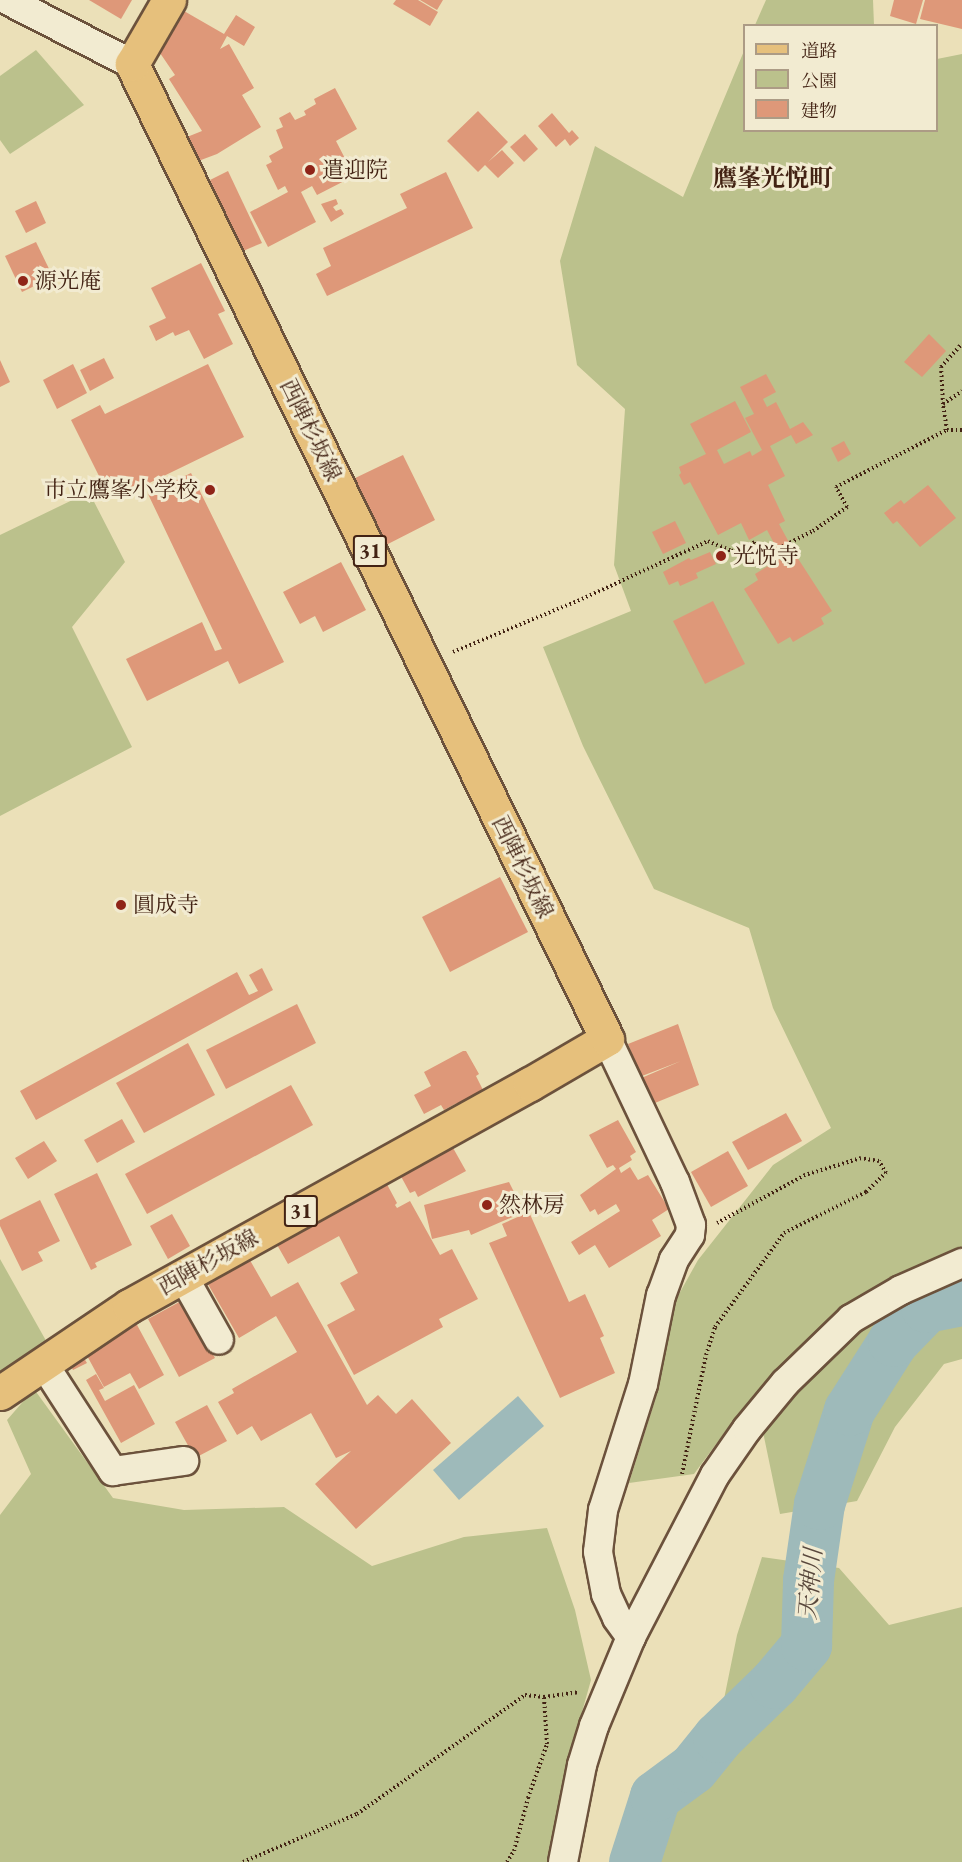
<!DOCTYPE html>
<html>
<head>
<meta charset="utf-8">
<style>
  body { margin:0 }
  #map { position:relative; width:962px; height:1862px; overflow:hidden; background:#ebe0b8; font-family:"EB Garamond","Noto Serif JP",serif }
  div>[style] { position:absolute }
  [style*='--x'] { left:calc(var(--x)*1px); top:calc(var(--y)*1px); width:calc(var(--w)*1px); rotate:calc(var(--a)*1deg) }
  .green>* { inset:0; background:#bbc18c }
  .water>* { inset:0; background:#9ebaba }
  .river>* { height:51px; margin:-25.5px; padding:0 25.5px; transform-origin:25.5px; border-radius:25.5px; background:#9ebaba }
  .building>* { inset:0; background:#de9879 }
  .path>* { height:4px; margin-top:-2px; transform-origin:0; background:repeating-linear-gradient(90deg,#422213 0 1.5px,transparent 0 4.5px) }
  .roads { filter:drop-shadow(2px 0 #6c523c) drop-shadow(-2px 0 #6c523c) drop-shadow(0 2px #6c523c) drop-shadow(0 -2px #6c523c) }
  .minor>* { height:28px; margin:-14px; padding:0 14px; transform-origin:14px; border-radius:14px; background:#f2ebd1 }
  .major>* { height:33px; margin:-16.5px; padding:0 16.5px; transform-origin:16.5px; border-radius:16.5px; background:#e6c07c }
  .dots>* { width:16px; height:16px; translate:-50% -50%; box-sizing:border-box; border:3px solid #f2ebd1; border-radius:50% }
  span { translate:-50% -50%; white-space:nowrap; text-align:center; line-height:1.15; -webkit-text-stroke:6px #f2ebd1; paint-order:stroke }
  .shield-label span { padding:2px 4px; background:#f2ebd1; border:2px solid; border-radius:4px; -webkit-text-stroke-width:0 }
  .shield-label { font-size:21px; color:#422213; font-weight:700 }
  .poi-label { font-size:22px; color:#422213 }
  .left { translate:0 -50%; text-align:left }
  .right { translate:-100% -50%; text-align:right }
  .street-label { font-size:22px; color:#422213 }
  .neighbourhood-label { font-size:24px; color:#422213; font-weight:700 }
  .water-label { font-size:24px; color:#59483d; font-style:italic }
  .legend { position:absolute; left:743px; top:24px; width:195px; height:108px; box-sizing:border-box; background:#f2ebd1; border:2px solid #ac9b85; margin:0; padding:8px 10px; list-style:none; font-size:18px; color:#422213 }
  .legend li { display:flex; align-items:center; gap:12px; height:30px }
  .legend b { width:30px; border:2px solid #ac9b85 }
</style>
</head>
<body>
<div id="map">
  <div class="green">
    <i style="clip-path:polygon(766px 0,873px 0,874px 25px,755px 25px)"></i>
    <i style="clip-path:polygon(36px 50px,84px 105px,10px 154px,0 140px,0 76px)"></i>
    <i style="clip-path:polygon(744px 51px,744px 130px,936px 130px,937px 59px,962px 54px,962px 1359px,944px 1364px,895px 1427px,857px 1501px,780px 1514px,763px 1432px,736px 1417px,694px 1474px,629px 1483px,655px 1400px,669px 1312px,698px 1260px,773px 1165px,831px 1128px,773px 1008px,749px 928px,654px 889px,583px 746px,543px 647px,631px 611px,614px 565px,625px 409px,577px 365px,560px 261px,595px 146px,683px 197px)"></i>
    <i style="clip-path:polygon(89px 492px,125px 562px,72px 627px,132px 747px,0 816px,0 535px)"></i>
    <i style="clip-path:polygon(0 1259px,49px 1346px,0 1373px)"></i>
    <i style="clip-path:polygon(34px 1389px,113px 1498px,184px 1510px,284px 1507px,372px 1566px,464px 1537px,547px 1528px,575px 1610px,591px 1680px,571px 1751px,551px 1862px,0 1862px,0 1515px,31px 1474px,7px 1420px)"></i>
    <i style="clip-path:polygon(762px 1557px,839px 1568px,889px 1625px,962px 1607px,962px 1862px,620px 1862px,631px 1808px,722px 1709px,737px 1635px)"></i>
  </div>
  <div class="water">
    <i style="clip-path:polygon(518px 1396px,544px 1426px,459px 1500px,433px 1470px)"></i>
  </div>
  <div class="river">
    <i style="--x:634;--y:1862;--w:69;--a:-72.3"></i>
    <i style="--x:655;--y:1796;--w:47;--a:-36.4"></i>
    <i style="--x:693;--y:1768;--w:40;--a:-51"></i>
    <i style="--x:718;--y:1737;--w:78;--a:-44"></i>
    <i style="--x:774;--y:1683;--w:50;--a:-49.9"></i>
    <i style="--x:806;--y:1645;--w:65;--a:-88.2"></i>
    <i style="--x:808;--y:1580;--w:77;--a:-81.8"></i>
    <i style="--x:819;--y:1504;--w:99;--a:-72.3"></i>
    <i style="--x:849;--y:1410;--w:82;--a:-57.5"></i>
    <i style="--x:893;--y:1341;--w:47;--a:-45.9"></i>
    <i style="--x:926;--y:1307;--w:37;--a:-11"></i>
  </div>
  <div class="building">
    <i style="clip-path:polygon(89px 0,132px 0,121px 19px)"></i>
    <i style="clip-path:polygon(396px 0,418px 0,438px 12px,430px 26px,393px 4px)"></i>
    <i style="clip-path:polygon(420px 0,443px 0,437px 10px)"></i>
    <i style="clip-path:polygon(894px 0,923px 0,916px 24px,890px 16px)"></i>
    <i style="clip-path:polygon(925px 0,962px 0,962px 29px,920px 19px)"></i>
    <i style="clip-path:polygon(184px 11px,224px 34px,236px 15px,255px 27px,244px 46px,227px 36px,220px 49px,229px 44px,254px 88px,242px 95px,261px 127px,217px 154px,193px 163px,182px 139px,202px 131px,169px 79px,175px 75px,160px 53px)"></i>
    <i style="clip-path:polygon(335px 88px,357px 129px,336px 141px,354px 176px,317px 195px,312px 186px,301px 192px,316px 222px,268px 247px,250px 212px,288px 192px,285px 186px,278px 190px,266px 165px,272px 162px,269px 156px,283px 148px,276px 130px,283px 127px,279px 118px,290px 112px,295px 120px,306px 115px,304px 111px,316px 104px,314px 99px)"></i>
    <i style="clip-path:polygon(478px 111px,508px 142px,488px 162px,502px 150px,514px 163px,498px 178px,485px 165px,478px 172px,447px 141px)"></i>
    <i style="clip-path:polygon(552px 113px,569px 133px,572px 130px,579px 138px,570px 146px,565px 139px,556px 147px,538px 126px)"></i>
    <i style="clip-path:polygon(525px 134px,538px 149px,524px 162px,510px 147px)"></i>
    <i style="clip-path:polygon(228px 171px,262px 243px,243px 251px,210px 180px)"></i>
    <i style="clip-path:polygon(446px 172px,473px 228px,327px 296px,316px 274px,331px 266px,323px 248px,407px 208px,400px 194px)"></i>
    <i style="clip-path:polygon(336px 199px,338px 204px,333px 207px,336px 211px,341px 209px,344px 214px,331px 222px,321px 204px)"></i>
    <i style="clip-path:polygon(36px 201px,46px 223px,26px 233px,15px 211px)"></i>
    <i style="clip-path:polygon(36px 242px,53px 277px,22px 292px,5px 256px)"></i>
    <i style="clip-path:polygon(201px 263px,225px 311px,218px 314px,233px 344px,204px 359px,189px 330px,175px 336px,173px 332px,156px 341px,149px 326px,166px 318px,151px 288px)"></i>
    <i style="clip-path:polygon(929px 334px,946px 351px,922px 377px,904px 362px)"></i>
    <i style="clip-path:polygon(104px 358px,114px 378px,90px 391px,80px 370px)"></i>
    <i style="clip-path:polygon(0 360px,10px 382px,0 387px)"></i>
    <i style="clip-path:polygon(73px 364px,87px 393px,57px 409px,43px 380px)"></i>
    <i style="clip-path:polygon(208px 364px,244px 437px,141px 487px,140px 483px,110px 498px,71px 420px,100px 405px,105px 414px)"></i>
    <i style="clip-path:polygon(766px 374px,776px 392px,763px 399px,767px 407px,776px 402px,790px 429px,803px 422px,813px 435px,796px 444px,791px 435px,770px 446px,785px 476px,768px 485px,785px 521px,779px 524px,797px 557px,832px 611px,821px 618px,824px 624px,793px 642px,790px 637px,778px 644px,744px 589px,758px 580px,755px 574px,779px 559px,785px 564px,767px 530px,749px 540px,741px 523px,718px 535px,690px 482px,684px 485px,679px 475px,681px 473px,679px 467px,706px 454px,690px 424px,735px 401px,751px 432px,717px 450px,724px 464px,750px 451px,752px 456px,762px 450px,745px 418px,754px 414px,740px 387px)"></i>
    <i style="clip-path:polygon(844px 441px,851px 454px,838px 462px,831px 448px)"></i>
    <i style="clip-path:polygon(403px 455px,435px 520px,386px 545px,367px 504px,362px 507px,349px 481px)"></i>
    <i style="clip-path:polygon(191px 473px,284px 662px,239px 684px,228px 661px,147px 701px,126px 659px,202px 622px,215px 651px,222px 649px,148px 494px)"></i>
    <i style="clip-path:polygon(928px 485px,956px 518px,920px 547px,897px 521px,893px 524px,884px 513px,901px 500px,904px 504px)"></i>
    <i style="clip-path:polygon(675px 521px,686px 543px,663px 554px,652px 532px)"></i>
    <i style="clip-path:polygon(710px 552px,716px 564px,696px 573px,698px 578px,680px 586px,678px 581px,669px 585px,663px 572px,689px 558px,691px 560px)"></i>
    <i style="clip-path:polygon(341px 562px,366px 610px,323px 632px,315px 616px,300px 624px,283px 592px)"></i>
    <i style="clip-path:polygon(713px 601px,745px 664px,705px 684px,673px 621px)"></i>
    <i style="clip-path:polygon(500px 877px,528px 932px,450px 972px,422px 917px)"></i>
    <i style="clip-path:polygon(262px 968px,273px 990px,36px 1120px,20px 1091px,237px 972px,249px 995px,258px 991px,249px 975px)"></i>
    <i style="clip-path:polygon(297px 1004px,316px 1043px,226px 1089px,206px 1050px)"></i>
    <i style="clip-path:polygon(678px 1024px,699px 1085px,650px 1105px,639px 1079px,681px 1061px,642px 1076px,628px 1056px,632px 1054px,628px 1044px)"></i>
    <i style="clip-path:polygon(188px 1043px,215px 1095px,144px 1133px,116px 1083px)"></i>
    <i style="clip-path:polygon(463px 1051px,466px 1051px,479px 1074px,476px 1076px,485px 1094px,459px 1107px,457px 1103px,444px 1110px,441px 1105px,424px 1114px,414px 1095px,431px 1086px,424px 1072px)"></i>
    <i style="clip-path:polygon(291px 1085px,313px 1125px,147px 1214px,125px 1174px)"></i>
    <i style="clip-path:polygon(786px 1113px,802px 1141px,748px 1170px,732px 1142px)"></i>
    <i style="clip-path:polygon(122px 1119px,135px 1142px,97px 1163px,84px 1140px)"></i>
    <i style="clip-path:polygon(618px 1120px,636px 1152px,630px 1156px,632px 1160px,619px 1168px,621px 1173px,630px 1167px,638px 1180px,648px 1175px,669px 1209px,652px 1220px,661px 1236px,609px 1268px,595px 1245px,579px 1255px,571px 1242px,620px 1211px,616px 1204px,598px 1215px,595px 1209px,590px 1212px,580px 1195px,616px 1169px,613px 1165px,607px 1168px,589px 1135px)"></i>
    <i style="clip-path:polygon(448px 1139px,466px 1171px,418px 1197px,415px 1191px,410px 1193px,397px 1169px)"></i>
    <i style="clip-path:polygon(44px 1141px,57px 1161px,28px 1179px,15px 1158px)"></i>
    <i style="clip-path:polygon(728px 1151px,748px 1186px,711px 1207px,691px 1172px)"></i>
    <i style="clip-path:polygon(97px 1173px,132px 1245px,95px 1263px,97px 1267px,91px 1270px,54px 1194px)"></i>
    <i style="clip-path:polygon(382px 1175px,397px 1203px,395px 1205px,397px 1208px,410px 1201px,440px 1255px,452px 1249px,478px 1299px,439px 1319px,443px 1327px,354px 1375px,327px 1325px,355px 1310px,340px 1283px,358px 1273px,339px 1236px,288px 1264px,272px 1236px)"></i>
    <i style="clip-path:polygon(509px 1182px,524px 1212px,471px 1235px,469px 1230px,432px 1239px,424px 1205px)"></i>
    <i style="clip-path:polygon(40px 1200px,60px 1241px,38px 1252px,43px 1261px,22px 1271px,0 1226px,0 1220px)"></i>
    <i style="clip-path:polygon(529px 1212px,569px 1302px,585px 1294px,604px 1336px,600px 1338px,615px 1373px,560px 1398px,489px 1243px,507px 1236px,502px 1224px)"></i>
    <i style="clip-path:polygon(172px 1214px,190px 1246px,168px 1259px,150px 1226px)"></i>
    <i style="clip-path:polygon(247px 1255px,271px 1297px,298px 1282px,367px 1405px,378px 1395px,396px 1414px,412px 1399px,451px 1443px,356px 1529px,315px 1484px,351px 1451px,336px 1458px,311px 1413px,261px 1441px,252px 1426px,237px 1435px,218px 1402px,234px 1393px,232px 1389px,297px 1352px,276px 1316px,239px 1338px,205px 1279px)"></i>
    <i style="clip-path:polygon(183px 1300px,215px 1358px,179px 1377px,148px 1319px)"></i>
    <i style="clip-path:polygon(136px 1323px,164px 1375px,139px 1389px,130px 1373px,104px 1387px,85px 1352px)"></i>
    <i style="clip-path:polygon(82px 1355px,87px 1363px,73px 1370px,69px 1363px)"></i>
    <i style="clip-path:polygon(96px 1374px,104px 1388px,99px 1390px,105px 1401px,134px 1385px,155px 1424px,121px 1443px,86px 1380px)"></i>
    <i style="clip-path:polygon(207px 1405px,227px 1441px,195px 1458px,175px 1422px)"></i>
  </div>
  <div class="path">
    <i style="--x:943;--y:404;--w:37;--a:-93"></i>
    <i style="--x:941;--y:367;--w:31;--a:-48"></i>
    <i style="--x:947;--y:430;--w:26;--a:-99"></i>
    <i style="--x:943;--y:404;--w:23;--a:-34"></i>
    <i style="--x:453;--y:652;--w:139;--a:-22.3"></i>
    <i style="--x:582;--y:599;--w:139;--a:-24.7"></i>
    <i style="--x:708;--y:541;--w:26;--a:23"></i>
    <i style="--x:732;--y:551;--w:25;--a:-21"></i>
    <i style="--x:755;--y:542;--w:17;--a:65"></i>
    <i style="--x:762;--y:557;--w:57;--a:-27"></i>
    <i style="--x:813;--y:531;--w:42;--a:-35.2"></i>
    <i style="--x:847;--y:507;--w:23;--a:-119"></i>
    <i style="--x:836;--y:487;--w:125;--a:-27.2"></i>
    <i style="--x:947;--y:430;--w:15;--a:0"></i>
    <i style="--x:682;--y:1474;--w:121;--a:-78.6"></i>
    <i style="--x:706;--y:1355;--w:29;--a:-72"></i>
    <i style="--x:715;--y:1327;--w:117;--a:-53.7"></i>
    <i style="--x:784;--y:1233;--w:92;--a:-26.6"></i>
    <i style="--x:866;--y:1192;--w:28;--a:-44"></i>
    <i style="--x:886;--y:1173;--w:14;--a:-120"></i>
    <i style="--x:879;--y:1161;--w:18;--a:-171"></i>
    <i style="--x:861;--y:1158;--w:59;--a:163.1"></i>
    <i style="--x:805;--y:1175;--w:100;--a:151.4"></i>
    <i style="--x:243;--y:1862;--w:124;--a:-22.8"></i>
    <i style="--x:357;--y:1814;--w:206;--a:-35.3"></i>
    <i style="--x:525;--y:1695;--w:19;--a:6"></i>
    <i style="--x:544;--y:1697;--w:34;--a:-8"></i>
    <i style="--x:507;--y:1862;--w:13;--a:-58"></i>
    <i style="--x:514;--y:1851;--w:55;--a:-75.2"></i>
    <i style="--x:528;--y:1798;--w:57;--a:-70.6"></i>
    <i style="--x:547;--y:1744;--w:47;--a:-93.7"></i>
  </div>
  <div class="roads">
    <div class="minor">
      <i style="--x:7;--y:0;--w:140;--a:27.1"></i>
      <i style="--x:607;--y:1039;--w:158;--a:64.6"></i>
      <i style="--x:675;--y:1182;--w:46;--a:69.6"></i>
      <i style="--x:691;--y:1225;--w:10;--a:96"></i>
      <i style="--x:690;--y:1235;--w:30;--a:123"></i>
      <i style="--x:674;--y:1260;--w:37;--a:110"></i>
      <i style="--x:661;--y:1295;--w:91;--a:101.4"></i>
      <i style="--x:643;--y:1384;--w:132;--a:107.6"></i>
      <i style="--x:603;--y:1510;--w:42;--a:96.8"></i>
      <i style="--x:598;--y:1552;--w:43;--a:79.2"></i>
      <i style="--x:606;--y:1594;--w:26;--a:65"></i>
      <i style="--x:617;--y:1618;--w:24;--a:54"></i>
      <i style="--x:183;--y:1276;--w:73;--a:60.6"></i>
      <i style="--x:43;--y:1363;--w:129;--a:57.1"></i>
      <i style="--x:113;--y:1471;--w:72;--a:-8"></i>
      <i style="--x:563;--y:1862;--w:99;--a:-78.9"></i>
      <i style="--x:582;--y:1765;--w:41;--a:-72.9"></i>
      <i style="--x:594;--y:1726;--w:96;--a:-67.4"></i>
      <i style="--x:631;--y:1637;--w:182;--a:-62.6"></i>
      <i style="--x:715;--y:1475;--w:56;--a:-55.2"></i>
      <i style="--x:747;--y:1429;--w:60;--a:-50.4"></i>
      <i style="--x:785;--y:1383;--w:92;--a:-44.1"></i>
      <i style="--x:851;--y:1319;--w:58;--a:-30.1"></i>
      <i style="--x:901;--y:1290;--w:67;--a:-23.9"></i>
    </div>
    <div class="major">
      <i style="--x:0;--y:1393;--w:156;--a:-34"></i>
      <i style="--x:129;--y:1306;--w:458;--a:-29"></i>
      <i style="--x:530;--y:1084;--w:89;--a:-30.3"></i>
      <i style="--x:607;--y:1039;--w:1085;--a:-115.97"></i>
      <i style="--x:132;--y:64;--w:74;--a:-60"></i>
    </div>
  </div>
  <div class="dots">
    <i style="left:310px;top:170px;background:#8f2418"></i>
    <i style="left:23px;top:281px;background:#8f2418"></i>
    <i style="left:210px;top:490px;background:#8f2418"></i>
    <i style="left:721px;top:556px;background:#8f2418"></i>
    <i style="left:121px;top:905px;background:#8f2418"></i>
    <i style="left:487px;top:1205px;background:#8f2418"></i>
  </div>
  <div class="shield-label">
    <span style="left:370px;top:551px">31</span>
    <span style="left:301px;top:1211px">31</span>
  </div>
  <div class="poi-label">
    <span class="left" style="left:322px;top:170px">遣迎院</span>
    <span class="left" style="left:35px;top:281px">源光庵</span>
    <span class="right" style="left:198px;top:490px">市立鷹峯小学校</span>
    <span class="left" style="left:733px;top:556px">光悦寺</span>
    <span class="left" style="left:133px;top:905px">圓成寺</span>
    <span class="left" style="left:499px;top:1205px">然林房</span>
  </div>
  <div class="street-label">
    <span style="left:311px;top:430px;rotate:64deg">西陣杉坂線</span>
    <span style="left:523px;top:867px;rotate:64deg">西陣杉坂線</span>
    <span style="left:208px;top:1262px;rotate:-29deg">西陣杉坂線</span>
  </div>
  <div class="neighbourhood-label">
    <span style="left:773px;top:178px">鷹峯光悦町</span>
  </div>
  <div class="water-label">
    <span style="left:810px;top:1584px;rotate:-85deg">天神川</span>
  </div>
  <ul class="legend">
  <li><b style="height:8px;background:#e6c07c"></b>道路</li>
  <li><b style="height:16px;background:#bbc18c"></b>公園</li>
  <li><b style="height:16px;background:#de9879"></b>建物</li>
  </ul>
</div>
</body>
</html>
